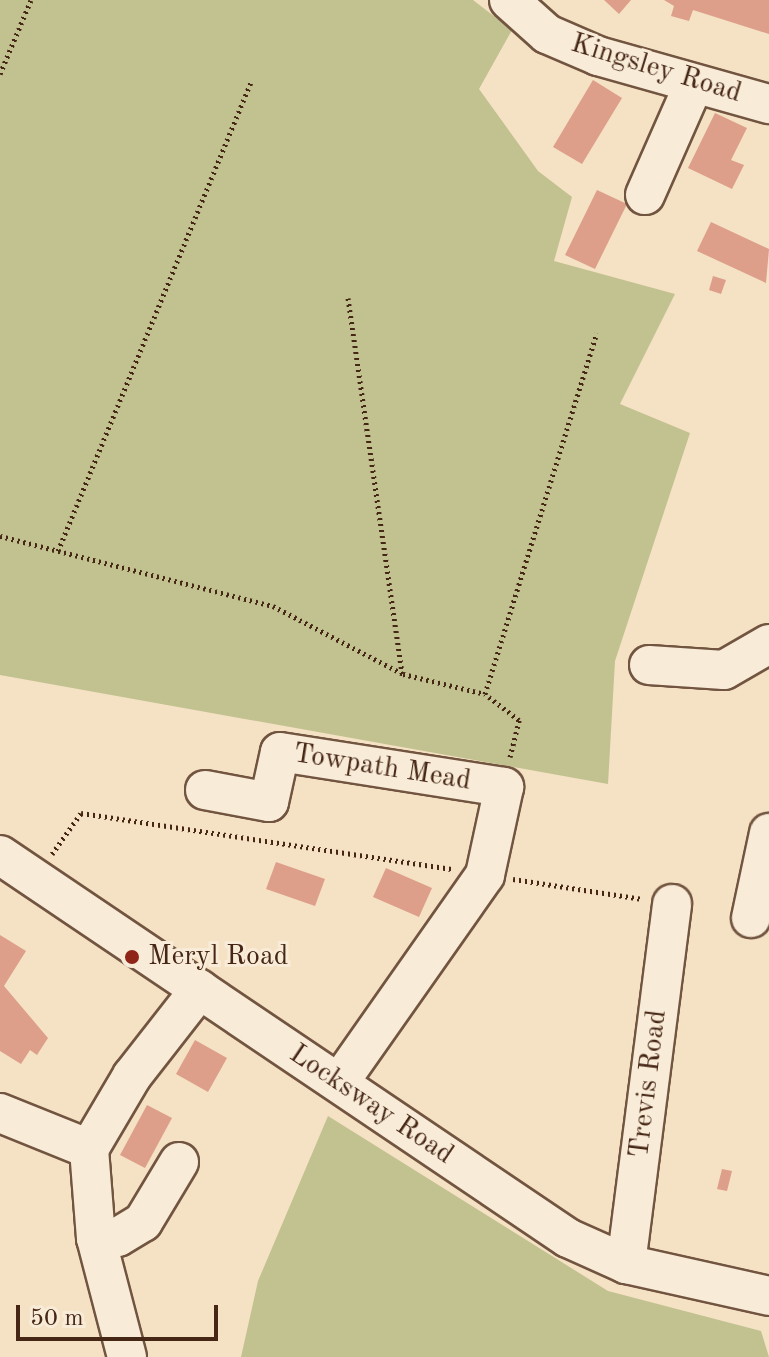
<!DOCTYPE html>
<html>
<head>
<meta charset="utf-8">
<style>
  body { margin:0 }
  #map { position:relative; width:769px; height:1357px; overflow:hidden; background:#f5e1c4; font-family:"Old Standard TT",serif }
  div>[style] { position:absolute }
  [style*='--x'] { left:calc(var(--x)*1px); top:calc(var(--y)*1px); width:calc(var(--w)*1px); rotate:calc(var(--a)*1deg) }
  .green>* { inset:0; background:#c2c190 }
  .building>* { inset:0; background:#dd9f89 }
  .path>* { height:5px; margin-top:-2.5px; transform-origin:0; background:repeating-linear-gradient(90deg,#462614 0 2px,transparent 0 6px) }
  .roads { filter:drop-shadow(2px 0 #725540) drop-shadow(-2px 0 #725540) drop-shadow(0 2px #725540) drop-shadow(0 -2px #725540) }
  .minor>* { height:38px; margin:-19px; padding:0 19px; transform-origin:19px; border-radius:19px; background:#f8ecd9 }
  .dots>* { width:22px; height:22px; translate:-50% -50%; box-sizing:border-box; border:4px solid #f8ecd9; border-radius:50% }
  span { translate:-50% -50%; white-space:nowrap; text-align:center; line-height:1.15; -webkit-text-stroke:6px #f8ecd9; paint-order:stroke }
  .street-label { font-size:28px; color:#462614 }
  .poi-label { font-size:28px; color:#462614 }
  .left { translate:0 -50%; text-align:left }
  .scale { position:absolute; left:16px; top:1305px; width:202px; height:36px; box-sizing:border-box; border:4px solid #462614; border-top:0; padding-left:10px; font-size:24px; line-height:28px; white-space:nowrap; color:#462614; -webkit-text-stroke:6px #f8ecd9; paint-order:stroke }
</style>
</head>
<body>
<div id="map">
  <div class="green">
    <i style="clip-path:polygon(0 0,473px 0,512px 30px,479px 89px,538px 171px,572px 197px,554px 261px,675px 294px,620px 404px,690px 433px,615px 661px,608px 784px,0 675px)"></i>
    <i style="clip-path:polygon(328px 1116px,608px 1291px,761px 1331px,769px 1357px,241px 1357px,258px 1281px)"></i>
  </div>
  <div class="building">
    <i style="clip-path:polygon(604px 0,631px 0,619px 14px)"></i>
    <i style="clip-path:polygon(664px 0,769px 0,769px 34px,693px 10px,689px 21px,671px 16px,674px 6px)"></i>
    <i style="clip-path:polygon(593px 80px,622px 98px,582px 164px,553px 147px)"></i>
    <i style="clip-path:polygon(715px 113px,747px 128px,731px 160px,744px 165px,732px 189px,688px 168px)"></i>
    <i style="clip-path:polygon(597px 190px,627px 204px,595px 269px,565px 255px)"></i>
    <i style="clip-path:polygon(711px 222px,769px 249px,766px 283px,697px 251px)"></i>
    <i style="clip-path:polygon(713px 276px,726px 280px,721px 294px,709px 290px)"></i>
    <i style="clip-path:polygon(276px 862px,325px 879px,315px 906px,266px 889px)"></i>
    <i style="clip-path:polygon(386px 868px,432px 888px,419px 917px,373px 897px)"></i>
    <i style="clip-path:polygon(0 935px,26px 951px,4px 986px,48px 1038px,37px 1055px,30px 1050px,21px 1064px,0 1051px)"></i>
    <i style="clip-path:polygon(195px 1040px,227px 1058px,208px 1092px,176px 1074px)"></i>
    <i style="clip-path:polygon(147px 1105px,172px 1118px,145px 1168px,120px 1155px)"></i>
    <i style="clip-path:polygon(722px 1169px,732px 1171px,727px 1191px,717px 1189px)"></i>
  </div>
  <div class="path">
    <i style="--x:0;--y:74;--w:80;--a:-67.3"></i>
    <i style="--x:348;--y:298;--w:379;--a:81.8"></i>
    <i style="--x:0;--y:536;--w:282;--a:14.4"></i>
    <i style="--x:273;--y:606;--w:147;--a:27.6"></i>
    <i style="--x:403;--y:674;--w:84;--a:13.7"></i>
    <i style="--x:58;--y:551;--w:507;--a:-67.63"></i>
    <i style="--x:510;--y:757;--w:38;--a:-76"></i>
    <i style="--x:519;--y:720;--w:43;--a:-142.6"></i>
    <i style="--x:485;--y:694;--w:378;--a:-72.8"></i>
    <i style="--x:52;--y:854;--w:50;--a:-54.7"></i>
    <i style="--x:81;--y:813;--w:375;--a:8.6"></i>
    <i style="--x:513;--y:879;--w:131;--a:8.8"></i>
  </div>
  <div class="roads">
    <div class="minor">
      <i style="--x:509;--y:0;--w:51;--a:41.8"></i>
      <i style="--x:547;--y:34;--w:56;--a:23.3"></i>
      <i style="--x:598;--y:56;--w:178;--a:15.7"></i>
      <i style="--x:645;--y:195;--w:121;--a:-66.2"></i>
      <i style="--x:649;--y:665;--w:75;--a:3.8"></i>
      <i style="--x:724;--y:670;--w:52;--a:-30"></i>
      <i style="--x:205;--y:790;--w:65;--a:10.6"></i>
      <i style="--x:269;--y:802;--w:51;--a:-77.6"></i>
      <i style="--x:280;--y:752;--w:227;--a:8.9"></i>
      <i style="--x:504;--y:787;--w:90;--a:102.2"></i>
      <i style="--x:485;--y:875;--w:254;--a:125.1"></i>
      <i style="--x:0;--y:855;--w:685;--a:33.99"></i>
      <i style="--x:568;--y:1238;--w:64;--a:24.1"></i>
      <i style="--x:626;--y:1264;--w:147;--a:12.6"></i>
      <i style="--x:751;--y:918;--w:87;--a:-78"></i>
      <i style="--x:0;--y:1113;--w:96;--a:22"></i>
      <i style="--x:96;--y:1238;--w:22;--a:-3"></i>
      <i style="--x:118;--y:1237;--w:29;--a:-31"></i>
      <i style="--x:143;--y:1222;--w:70;--a:-59"></i>
      <i style="--x:626;--y:1264;--w:363;--a:-82.7"></i>
      <i style="--x:127;--y:1357;--w:123;--a:-104.6"></i>
      <i style="--x:96;--y:1238;--w:89;--a:-94.5"></i>
      <i style="--x:89;--y:1149;--w:85;--a:-59.5"></i>
      <i style="--x:132;--y:1076;--w:110;--a:-52"></i>
    </div>
  </div>
  <div class="dots">
    <i style="left:132px;top:957px;background:#8f2418"></i>
  </div>
  <div class="street-label">
    <span style="left:656px;top:69px;rotate:17deg">Kingsley Road</span>
    <span style="left:382px;top:768px;rotate:9deg">Towpath Mead</span>
    <span style="left:649px;top:1084px;rotate:-83deg">Trevis Road</span>
    <span style="left:371px;top:1105px;rotate:34deg">Locksway Road</span>
  </div>
  <div class="poi-label">
    <span class="left" style="left:148px;top:957px">Meryl Road</span>
  </div>
  <div class="scale">50 m</div>
</div>
</body>
</html>
